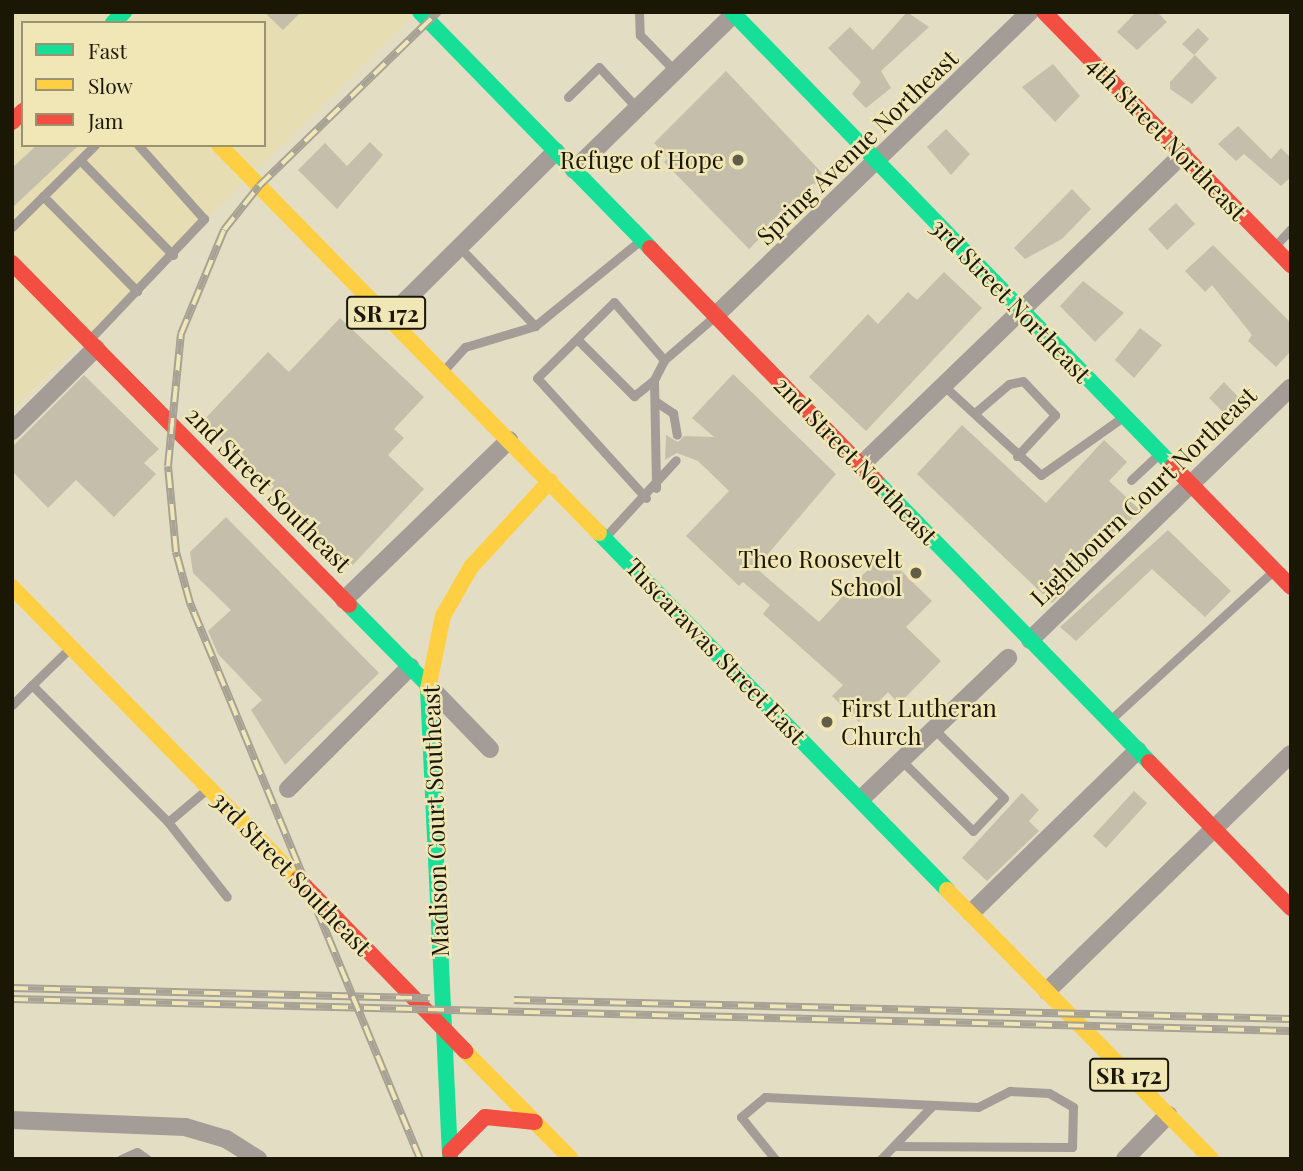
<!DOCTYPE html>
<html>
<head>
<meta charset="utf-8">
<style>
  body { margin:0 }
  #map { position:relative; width:1303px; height:1171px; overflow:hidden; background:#e3dec3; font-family:"Playfair Display",serif }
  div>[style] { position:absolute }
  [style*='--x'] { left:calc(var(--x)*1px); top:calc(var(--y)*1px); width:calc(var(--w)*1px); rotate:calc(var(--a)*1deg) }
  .built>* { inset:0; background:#e6ddb2 }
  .building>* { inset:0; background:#c5beaa }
  .lane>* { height:9px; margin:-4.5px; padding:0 4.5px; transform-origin:4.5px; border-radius:4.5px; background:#a49d97 }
  .street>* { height:18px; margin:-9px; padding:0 9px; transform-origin:9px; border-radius:9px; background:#a49d97 }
  .fast>* { height:16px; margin:-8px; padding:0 8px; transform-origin:8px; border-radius:8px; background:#16e098 }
  .slow>* { height:16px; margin:-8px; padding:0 8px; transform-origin:8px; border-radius:8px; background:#ffcf43 }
  .jam>* { height:16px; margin:-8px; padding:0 8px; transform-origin:8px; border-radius:8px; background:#f24e42 }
  .rail>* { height:8px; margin-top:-4px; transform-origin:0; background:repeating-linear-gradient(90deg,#f0e6b6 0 16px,#a8a295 0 32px); box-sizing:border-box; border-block:2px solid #a8a295 }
  .dots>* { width:19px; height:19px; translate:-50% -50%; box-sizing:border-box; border:4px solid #f0e6b6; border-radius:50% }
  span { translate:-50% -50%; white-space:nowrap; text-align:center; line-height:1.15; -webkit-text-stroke:5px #f0e6b6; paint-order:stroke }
  .shield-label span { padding:2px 5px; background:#f0e6b6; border:2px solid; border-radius:5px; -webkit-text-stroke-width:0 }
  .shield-label { font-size:23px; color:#1b1705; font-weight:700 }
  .street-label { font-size:24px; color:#1b1705 }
  .poi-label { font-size:24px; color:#1b1705 }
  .right { translate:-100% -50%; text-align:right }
  .left { translate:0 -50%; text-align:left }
  .frame { position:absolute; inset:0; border:14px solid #1b1705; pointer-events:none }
  .legend { position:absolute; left:21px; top:21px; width:245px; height:126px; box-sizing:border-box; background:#f0e6b6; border:2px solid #9b936f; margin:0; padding:9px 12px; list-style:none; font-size:21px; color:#1b1705 }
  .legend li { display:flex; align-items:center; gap:14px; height:35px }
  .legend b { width:35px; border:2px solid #9b936f }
</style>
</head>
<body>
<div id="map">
  <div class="built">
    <i style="clip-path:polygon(evenodd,12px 12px,417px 12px,12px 411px,12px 12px,23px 23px,264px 23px,264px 145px,23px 145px,23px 23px)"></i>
  </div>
  <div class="building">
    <i style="clip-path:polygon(264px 12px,301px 12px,283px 30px)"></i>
    <i style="clip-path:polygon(907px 12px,929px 27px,881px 71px,891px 88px,866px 108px,852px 94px,861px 82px,828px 48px,850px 27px,873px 50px)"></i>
    <i style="clip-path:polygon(1136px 12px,1157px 12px,1167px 22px,1137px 50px,1117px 32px)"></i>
    <i style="clip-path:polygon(1198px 28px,1209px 39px,1194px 55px,1182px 44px)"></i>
    <i style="clip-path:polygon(1195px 55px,1217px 78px,1192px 104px,1170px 89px,1170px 82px)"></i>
    <i style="clip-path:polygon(1053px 64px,1080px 96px,1055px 122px,1022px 87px)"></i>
    <i style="clip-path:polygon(726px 71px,824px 175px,749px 249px,664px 162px,668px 158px,654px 143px)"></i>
    <i style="clip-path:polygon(1238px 126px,1271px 159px,1281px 148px,1291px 158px,1291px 177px,1281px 186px,1244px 154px,1236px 161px,1218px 144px)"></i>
    <i style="clip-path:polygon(946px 129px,970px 154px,951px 175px,927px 147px)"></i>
    <i style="clip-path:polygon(370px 142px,383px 155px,337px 209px,298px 170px,325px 143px,347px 166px)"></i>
    <i style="clip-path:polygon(37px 145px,79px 145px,12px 208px,12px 168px)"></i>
    <i style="clip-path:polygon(1072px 189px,1091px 209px,1062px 239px,1025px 259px,1014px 248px)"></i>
    <i style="clip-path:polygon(1176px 203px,1195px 224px,1167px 250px,1148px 229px)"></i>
    <i style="clip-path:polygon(1213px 245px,1291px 323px,1291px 351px,1276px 367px,1248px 341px,1252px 335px,1212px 285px,1205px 292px,1185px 271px)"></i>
    <i style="clip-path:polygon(944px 272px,982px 308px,866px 431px,809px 377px,868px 314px,878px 324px,908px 292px,917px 300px)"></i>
    <i style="clip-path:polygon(1083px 281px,1124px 313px,1095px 342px,1060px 306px)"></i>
    <i style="clip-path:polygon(340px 318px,424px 397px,394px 429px,404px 438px,388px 455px,424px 489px,350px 568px,202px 422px,268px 352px,289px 372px)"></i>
    <i style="clip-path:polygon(1140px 328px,1162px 345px,1134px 378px,1115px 360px)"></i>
    <i style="clip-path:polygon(733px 374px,836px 474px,756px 568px,819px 622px,883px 553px,932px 601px,906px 627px,941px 661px,899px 704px,888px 692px,859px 722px,832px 696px,843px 685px,763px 614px,770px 605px,743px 582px,739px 586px,686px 536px,729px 491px,698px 461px,677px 453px,665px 460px,666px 435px,678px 442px,684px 436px,714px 437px,692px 418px)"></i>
    <i style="clip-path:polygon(84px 375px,159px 449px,144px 463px,156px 474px,114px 517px,76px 480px,48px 508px,12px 471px,12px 447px)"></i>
    <i style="clip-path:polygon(1224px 382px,1247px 406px,1232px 421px,1209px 398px)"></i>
    <i style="clip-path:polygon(962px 425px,1046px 503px,1104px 440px,1127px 462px,1109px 481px,1140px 510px,1052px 603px,917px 474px)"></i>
    <i style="clip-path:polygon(226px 517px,379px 673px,285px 765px,251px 710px,262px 700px,218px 654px,208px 631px,231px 610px,193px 573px,190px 552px)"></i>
    <i style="clip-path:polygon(1168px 530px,1231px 591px,1205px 617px,1152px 569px,1076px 641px,1060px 627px)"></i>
    <i style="clip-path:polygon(1134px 791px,1147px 803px,1106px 848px,1093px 836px)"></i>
    <i style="clip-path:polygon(1022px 793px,1039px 810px,1029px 821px,1039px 831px,987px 881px,962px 858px)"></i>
  </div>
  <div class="lane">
    <i style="--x:639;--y:12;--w:23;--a:88"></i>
    <i style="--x:640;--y:35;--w:50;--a:45.8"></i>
    <i style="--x:568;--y:97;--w:43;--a:-44.1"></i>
    <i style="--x:599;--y:67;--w:56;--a:47.2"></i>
    <i style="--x:80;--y:160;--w:133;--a:45.6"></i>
    <i style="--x:43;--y:196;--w:134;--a:45.3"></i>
    <i style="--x:12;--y:227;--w:117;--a:-44.7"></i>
    <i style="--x:1275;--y:246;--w:23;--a:-47"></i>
    <i style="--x:466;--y:254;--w:100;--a:46.2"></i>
    <i style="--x:535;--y:326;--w:136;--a:-39.1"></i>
    <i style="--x:90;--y:339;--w:166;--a:-46.5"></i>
    <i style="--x:204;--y:219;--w:99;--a:-131.7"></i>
    <i style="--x:577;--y:339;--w:81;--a:45"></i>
    <i style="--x:634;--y:396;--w:26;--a:-39"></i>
    <i style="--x:654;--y:380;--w:22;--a:-63"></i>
    <i style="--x:445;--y:369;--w:30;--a:-48"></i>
    <i style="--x:465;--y:347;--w:73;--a:-16.7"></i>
    <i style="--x:654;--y:380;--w:108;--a:88.9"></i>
    <i style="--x:943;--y:385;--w:133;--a:42.6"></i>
    <i style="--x:1041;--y:475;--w:100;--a:-35.3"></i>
    <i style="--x:655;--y:401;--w:22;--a:34"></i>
    <i style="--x:673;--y:413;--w:22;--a:80"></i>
    <i style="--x:976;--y:412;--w:43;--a:-40.3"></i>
    <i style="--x:1009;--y:384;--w:14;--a:-12"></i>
    <i style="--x:1023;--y:381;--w:47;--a:46.7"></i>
    <i style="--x:1055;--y:415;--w:56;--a:132.8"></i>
    <i style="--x:1131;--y:480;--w:38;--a:-43"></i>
    <i style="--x:646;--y:498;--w:162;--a:-132.2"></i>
    <i style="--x:537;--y:378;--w:108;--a:-44.6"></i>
    <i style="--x:614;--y:302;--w:77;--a:49.2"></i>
    <i style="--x:664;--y:360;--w:67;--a:-40.8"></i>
    <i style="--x:606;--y:536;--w:103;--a:-47.4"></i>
    <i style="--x:70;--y:648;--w:53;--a:135.8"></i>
    <i style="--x:32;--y:685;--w:193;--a:45.2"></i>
    <i style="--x:168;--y:822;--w:51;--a:-40.2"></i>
    <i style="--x:12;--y:705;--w:28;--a:-45"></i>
    <i style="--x:1110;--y:720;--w:221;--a:-42.4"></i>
    <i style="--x:901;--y:760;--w:101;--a:44.6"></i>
    <i style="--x:973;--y:831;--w:45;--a:-46.8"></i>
    <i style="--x:1004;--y:798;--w:98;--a:-135.4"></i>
    <i style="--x:168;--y:822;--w:95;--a:51.8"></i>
    <i style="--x:121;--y:1159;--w:17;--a:-24"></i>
    <i style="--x:137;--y:1152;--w:12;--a:35"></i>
    <i style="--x:775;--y:1159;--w:54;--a:-129"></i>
    <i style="--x:741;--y:1117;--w:31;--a:-40"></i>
    <i style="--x:765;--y:1097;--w:213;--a:2.7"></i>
    <i style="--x:978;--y:1107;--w:36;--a:-27"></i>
    <i style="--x:1010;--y:1091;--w:39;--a:3"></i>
    <i style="--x:1049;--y:1093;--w:28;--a:30"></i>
    <i style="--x:1073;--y:1107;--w:40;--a:91.4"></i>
    <i style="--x:1072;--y:1147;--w:178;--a:-179.7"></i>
    <i style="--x:881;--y:1159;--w:75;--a:-46.1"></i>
  </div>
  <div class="street">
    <i style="--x:574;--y:170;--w:226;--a:-44.3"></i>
    <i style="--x:716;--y:315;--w:436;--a:-44"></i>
    <i style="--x:389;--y:317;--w:235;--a:-44.8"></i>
    <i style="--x:12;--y:431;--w:118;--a:-44.7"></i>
    <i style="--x:861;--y:465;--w:448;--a:-44"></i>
    <i style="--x:344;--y:600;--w:230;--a:-44.1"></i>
    <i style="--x:1030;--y:640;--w:363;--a:-44.1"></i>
    <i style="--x:428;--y:685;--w:89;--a:45.9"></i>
    <i style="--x:288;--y:789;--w:173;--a:-45"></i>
    <i style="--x:861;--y:799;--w:204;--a:-43.8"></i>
    <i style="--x:971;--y:913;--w:233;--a:-44.3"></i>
    <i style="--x:1047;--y:991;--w:340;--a:-44.2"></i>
    <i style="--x:12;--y:1120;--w:173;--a:2.3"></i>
    <i style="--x:185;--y:1127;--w:43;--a:16.3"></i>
    <i style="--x:226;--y:1139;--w:38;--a:32"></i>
    <i style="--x:1125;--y:1159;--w:62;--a:-45.7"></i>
  </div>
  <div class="fast">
    <i style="--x:420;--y:12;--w:330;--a:45.7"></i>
    <i style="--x:732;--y:12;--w:633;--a:45.83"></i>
    <i style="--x:113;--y:23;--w:16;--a:-45"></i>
    <i style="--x:876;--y:481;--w:392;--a:45.8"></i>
    <i style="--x:599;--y:533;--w:499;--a:45.7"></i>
    <i style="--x:349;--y:605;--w:112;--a:45.4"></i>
    <i style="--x:428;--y:689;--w:471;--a:87.3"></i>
  </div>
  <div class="slow">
    <i style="--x:219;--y:145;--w:543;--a:45.6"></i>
    <i style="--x:12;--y:587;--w:409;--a:45.6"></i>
    <i style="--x:428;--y:689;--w:75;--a:-78.4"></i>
    <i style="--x:443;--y:616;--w:56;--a:-60.3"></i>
    <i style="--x:471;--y:567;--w:117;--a:-47.4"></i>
    <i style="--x:947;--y:890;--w:377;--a:45.5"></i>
    <i style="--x:465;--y:1051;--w:151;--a:45.5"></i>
  </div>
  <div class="jam">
    <i style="--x:1044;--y:12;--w:354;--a:45.7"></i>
    <i style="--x:12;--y:122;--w:16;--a:-45"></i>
    <i style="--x:650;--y:248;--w:325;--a:45.9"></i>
    <i style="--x:12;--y:263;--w:480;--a:45.4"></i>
    <i style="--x:1173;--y:466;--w:169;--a:45.7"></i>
    <i style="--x:1149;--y:762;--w:204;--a:45.8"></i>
    <i style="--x:298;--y:879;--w:240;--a:45.8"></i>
    <i style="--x:450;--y:1152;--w:49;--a:-45"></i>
    <i style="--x:485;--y:1117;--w:50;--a:5.7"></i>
  </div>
  <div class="rail">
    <i style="--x:12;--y:988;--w:418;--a:1.4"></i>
    <i style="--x:12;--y:999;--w:1279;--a:1.43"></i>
    <i style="--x:514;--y:1000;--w:777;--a:1.4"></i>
    <i style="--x:420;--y:1159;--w:602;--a:-112.47"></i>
    <i style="--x:190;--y:603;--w:53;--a:-105.4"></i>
    <i style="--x:176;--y:552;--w:86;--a:-95.3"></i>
    <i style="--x:168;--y:466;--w:133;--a:-84.4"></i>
    <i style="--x:181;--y:334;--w:113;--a:-67.5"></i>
    <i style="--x:224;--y:230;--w:56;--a:-51.5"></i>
    <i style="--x:259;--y:186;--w:250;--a:-44.2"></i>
  </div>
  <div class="dots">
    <i style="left:738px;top:160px;background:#615d48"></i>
    <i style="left:916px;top:573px;background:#615d48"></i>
    <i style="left:827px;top:722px;background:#615d48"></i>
  </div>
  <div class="shield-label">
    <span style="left:386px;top:313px">SR 172</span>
    <span style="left:1129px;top:1075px">SR 172</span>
  </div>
  <div class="street-label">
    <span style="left:1167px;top:138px;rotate:46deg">4th Street Northeast</span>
    <span style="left:857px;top:147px;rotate:-44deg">Spring Avenue Northeast</span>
    <span style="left:1011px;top:300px;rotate:46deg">3rd Street Northeast</span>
    <span style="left:856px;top:460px;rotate:46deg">2nd Street Northeast</span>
    <span style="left:269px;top:489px;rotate:45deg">2nd Street Southeast</span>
    <span style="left:1143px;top:496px;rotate:-44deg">Lightbourn Court Northeast</span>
    <span style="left:716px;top:651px;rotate:46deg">Tuscarawas Street East</span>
    <span style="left:435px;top:821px;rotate:-92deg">Madison Court Southeast</span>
    <span style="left:292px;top:873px;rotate:46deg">3rd Street Southeast</span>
  </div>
  <div class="poi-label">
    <span class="right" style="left:724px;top:160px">Refuge of Hope</span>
    <span class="right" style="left:902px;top:573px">Theo Roosevelt<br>School</span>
    <span class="left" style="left:841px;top:722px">First Lutheran<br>Church</span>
  </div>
  <div class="frame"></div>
  <ul class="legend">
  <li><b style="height:9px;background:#16e098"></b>Fast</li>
  <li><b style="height:9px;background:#ffcf43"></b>Slow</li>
  <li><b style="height:9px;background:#f24e42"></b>Jam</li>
  </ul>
</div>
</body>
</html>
